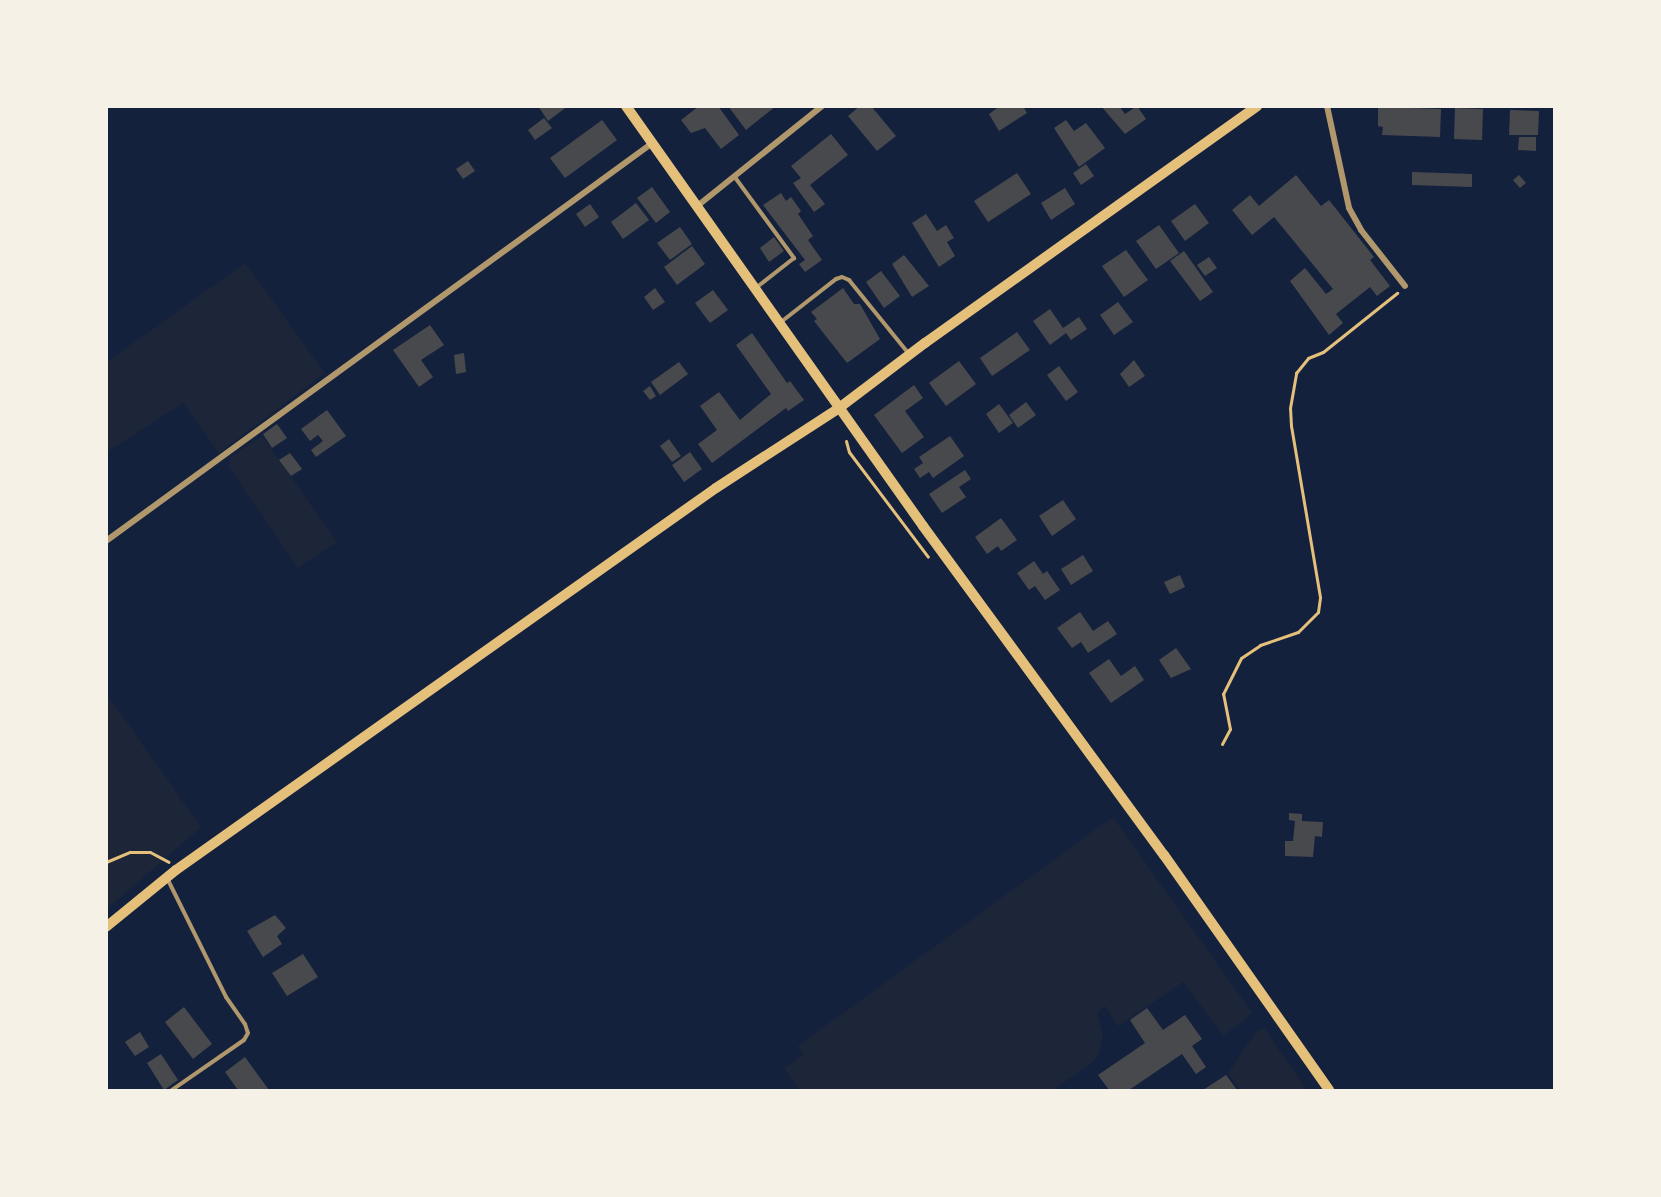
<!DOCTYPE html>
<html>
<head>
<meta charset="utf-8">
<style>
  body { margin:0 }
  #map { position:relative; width:1661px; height:1197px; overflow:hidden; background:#14213d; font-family:Manrope,sans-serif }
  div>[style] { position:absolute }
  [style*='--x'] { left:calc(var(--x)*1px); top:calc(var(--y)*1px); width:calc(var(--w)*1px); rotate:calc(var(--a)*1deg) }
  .green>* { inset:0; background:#1d2539 }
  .building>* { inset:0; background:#48494c }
  .path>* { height:3px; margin:-1.5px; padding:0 1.5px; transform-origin:1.5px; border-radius:1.5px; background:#e5c07b }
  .service>* { height:4px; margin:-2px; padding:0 2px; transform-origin:2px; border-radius:2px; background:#b1986c }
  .minor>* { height:6px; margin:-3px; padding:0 3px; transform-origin:3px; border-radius:3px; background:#b1986c }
  .secondary>* { height:10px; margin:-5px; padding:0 5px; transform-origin:5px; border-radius:5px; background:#e5c07b }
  span { translate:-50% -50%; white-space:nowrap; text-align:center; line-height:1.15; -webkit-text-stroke:4.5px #f6f1e7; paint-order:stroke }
  .frame { position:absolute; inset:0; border:108px solid #f6f1e7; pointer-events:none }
</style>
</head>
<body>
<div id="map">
  <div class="green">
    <i style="clip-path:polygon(245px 263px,325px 373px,219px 453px,183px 403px,107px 452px,107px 362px)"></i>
    <i style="clip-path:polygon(262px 436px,337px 542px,298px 568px,229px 467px,231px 457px)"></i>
    <i style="clip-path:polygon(106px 693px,201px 827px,107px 909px,106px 909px)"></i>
    <i style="clip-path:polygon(1113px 817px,1252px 1013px,1224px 1036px,1183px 982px,1118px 1026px,1105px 1006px,1097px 1013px,1103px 1035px,1099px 1053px,1094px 1061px,1053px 1090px,800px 1090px,784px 1069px,803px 1054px,798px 1046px)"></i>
    <i style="clip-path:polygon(1264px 1028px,1307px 1090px,1240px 1090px,1228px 1073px,1256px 1032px)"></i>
  </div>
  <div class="building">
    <i style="clip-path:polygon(538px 106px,568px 106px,548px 121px)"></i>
    <i style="clip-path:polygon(699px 106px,718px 106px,739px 135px,721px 149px,705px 128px,691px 133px,681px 120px)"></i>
    <i style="clip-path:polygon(728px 106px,776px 106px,746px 130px)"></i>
    <i style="clip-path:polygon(860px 106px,871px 106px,896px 136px,877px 151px,848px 116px)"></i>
    <i style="clip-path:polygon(1000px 106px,1023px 106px,1027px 113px,999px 131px,989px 114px)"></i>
    <i style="clip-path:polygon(1101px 106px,1119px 106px,1125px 114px,1137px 106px,1146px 119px,1125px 134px)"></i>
    <i style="clip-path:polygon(1378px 107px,1441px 109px,1440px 137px,1382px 135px,1383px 127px,1378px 126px)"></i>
    <i style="clip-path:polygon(1455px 108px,1483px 109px,1482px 140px,1454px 139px)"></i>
    <i style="clip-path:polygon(1510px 110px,1539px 111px,1538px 135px,1509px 135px)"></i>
    <i style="clip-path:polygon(544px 118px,552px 128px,535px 140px,528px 130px)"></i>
    <i style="clip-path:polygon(602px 120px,617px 140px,565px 178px,550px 158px)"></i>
    <i style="clip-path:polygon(1066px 120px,1074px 131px,1086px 123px,1105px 148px,1079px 167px,1054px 128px)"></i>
    <i style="clip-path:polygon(831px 134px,848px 155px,810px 185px,825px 204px,814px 212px,793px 183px,801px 178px,791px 166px)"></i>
    <i style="clip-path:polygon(1519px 137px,1536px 137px,1536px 151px,1518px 150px)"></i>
    <i style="clip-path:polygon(468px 161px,475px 171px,463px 179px,456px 169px)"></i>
    <i style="clip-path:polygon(1086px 164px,1094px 176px,1081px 185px,1073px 173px)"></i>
    <i style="clip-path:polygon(1412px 172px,1472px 174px,1472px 187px,1412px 185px)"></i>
    <i style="clip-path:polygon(1017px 173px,1031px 194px,988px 222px,974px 201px)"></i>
    <i style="clip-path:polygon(1296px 175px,1321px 206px,1329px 200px,1374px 257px,1370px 260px,1390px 286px,1377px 296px,1370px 287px,1336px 314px,1343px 323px,1329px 335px,1290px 281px,1305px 268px,1326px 294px,1333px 289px,1274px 217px,1252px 235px,1232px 210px,1250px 195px,1259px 206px)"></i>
    <i style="clip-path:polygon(1519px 175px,1526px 183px,1520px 188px,1513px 180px)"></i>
    <i style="clip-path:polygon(652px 187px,670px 212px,656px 223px,637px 198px)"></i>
    <i style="clip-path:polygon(1065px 188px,1075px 204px,1051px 220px,1041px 203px)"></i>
    <i style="clip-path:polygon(781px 193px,786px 201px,791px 197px,801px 211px,798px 214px,813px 236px,808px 240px,822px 260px,805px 272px,799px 264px,805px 260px,763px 205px)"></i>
    <i style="clip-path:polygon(636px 203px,649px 220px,623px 239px,611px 222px)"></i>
    <i style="clip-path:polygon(590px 204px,599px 217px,585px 227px,576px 214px)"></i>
    <i style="clip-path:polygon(1195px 204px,1209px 223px,1185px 241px,1171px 221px)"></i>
    <i style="clip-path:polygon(926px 214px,937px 231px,946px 225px,954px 238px,947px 242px,955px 256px,939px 267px,912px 223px)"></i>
    <i style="clip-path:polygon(1159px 225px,1179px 253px,1156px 269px,1136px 241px)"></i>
    <i style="clip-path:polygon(680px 227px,692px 244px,670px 260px,657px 243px)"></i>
    <i style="clip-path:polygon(774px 237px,784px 251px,769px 262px,760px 248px)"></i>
    <i style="clip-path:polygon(692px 246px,705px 264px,677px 285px,664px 267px)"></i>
    <i style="clip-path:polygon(1126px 250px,1148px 280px,1124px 297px,1102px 266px)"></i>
    <i style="clip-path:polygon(1184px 251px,1213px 292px,1200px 301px,1170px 261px)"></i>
    <i style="clip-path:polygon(904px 255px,929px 286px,912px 297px,892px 264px)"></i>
    <i style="clip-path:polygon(1209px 257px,1217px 268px,1205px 276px,1197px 265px)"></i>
    <i style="clip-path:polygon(881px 271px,900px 296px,884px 308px,866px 282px)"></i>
    <i style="clip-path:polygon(655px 288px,665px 302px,653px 310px,644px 297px)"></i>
    <i style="clip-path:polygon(843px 288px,854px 304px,860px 304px,880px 339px,847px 363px,814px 321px,817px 319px,811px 312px)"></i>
    <i style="clip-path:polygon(713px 290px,728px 310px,710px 323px,695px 303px)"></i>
    <i style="clip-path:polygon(1118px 302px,1133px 322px,1114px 335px,1100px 315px)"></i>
    <i style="clip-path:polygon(1050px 309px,1063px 328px,1079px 317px,1087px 329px,1071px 340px,1066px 333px,1050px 345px,1033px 321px)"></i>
    <i style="clip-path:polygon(430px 325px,444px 345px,421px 360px,433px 377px,419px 387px,393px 350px)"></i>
    <i style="clip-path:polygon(1017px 332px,1030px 350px,992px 376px,980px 358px)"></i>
    <i style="clip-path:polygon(752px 333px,787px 383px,790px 381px,804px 400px,788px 411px,786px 408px,712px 463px,698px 444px,717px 430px,700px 406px,719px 392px,740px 420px,771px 394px,736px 345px)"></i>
    <i style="clip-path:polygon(464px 353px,466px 372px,456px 374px,454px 355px)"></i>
    <i style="clip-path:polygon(1134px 360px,1145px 376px,1129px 387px,1120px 374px)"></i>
    <i style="clip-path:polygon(959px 361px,976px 384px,946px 406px,929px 383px)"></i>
    <i style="clip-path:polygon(679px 362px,688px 374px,660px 395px,651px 382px)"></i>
    <i style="clip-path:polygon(1059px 366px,1078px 392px,1066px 401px,1047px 375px)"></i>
    <i style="clip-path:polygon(914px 385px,923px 398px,905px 411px,924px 437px,902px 453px,874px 415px)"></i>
    <i style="clip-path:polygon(650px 386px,656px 396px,650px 400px,643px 391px)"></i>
    <i style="clip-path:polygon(1026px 402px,1036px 415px,1018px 428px,1009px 415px)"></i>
    <i style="clip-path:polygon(999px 404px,1013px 423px,999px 433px,986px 414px)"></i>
    <i style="clip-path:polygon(327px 410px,346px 436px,316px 457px,311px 450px,323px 441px,318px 435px,310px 441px,301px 429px)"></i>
    <i style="clip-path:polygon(277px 424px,287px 438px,272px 448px,263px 434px)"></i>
    <i style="clip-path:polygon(950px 436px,964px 456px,933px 478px,929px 472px,920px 478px,914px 469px,923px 463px,919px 457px)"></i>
    <i style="clip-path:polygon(669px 439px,681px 456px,672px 462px,660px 446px)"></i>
    <i style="clip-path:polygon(690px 452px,702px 469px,684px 482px,672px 465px)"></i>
    <i style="clip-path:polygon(290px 453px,302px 469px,291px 476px,279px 460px)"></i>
    <i style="clip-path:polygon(965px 470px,971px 479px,959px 487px,966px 497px,942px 513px,929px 494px)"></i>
    <i style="clip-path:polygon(1063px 500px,1076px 519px,1052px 536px,1039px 516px)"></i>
    <i style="clip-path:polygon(1001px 518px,1017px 540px,1001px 551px,998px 546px,987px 554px,975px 537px)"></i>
    <i style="clip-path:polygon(1083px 555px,1093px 571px,1071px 585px,1061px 569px)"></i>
    <i style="clip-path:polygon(1034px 561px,1043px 574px,1047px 571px,1060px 590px,1045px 600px,1035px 586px,1029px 590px,1017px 573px)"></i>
    <i style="clip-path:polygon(1180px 575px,1185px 587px,1170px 594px,1164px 582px)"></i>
    <i style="clip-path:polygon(1080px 612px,1093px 631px,1108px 621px,1117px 634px,1088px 653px,1081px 642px,1072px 648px,1057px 628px)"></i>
    <i style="clip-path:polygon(1176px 648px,1191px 669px,1171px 678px,1159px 660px)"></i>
    <i style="clip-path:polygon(1109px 659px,1121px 676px,1135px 666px,1144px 680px,1111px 703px,1089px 673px)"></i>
    <i style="clip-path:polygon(1289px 813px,1302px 814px,1302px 821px,1323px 822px,1322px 837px,1315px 836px,1313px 857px,1285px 856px,1285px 841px,1293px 841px,1295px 821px,1289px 820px)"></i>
    <i style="clip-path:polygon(275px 915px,286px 928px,277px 936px,282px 944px,263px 957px,247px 931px)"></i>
    <i style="clip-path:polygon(303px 954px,318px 977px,287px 996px,272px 973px)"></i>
    <i style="clip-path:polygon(184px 1007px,212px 1044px,193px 1059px,165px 1022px)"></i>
    <i style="clip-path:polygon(1147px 1008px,1163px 1030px,1185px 1015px,1202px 1039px,1192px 1046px,1206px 1067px,1196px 1074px,1182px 1054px,1129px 1090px,1109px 1090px,1098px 1075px,1145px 1043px,1130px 1020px)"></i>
    <i style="clip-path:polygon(140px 1032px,149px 1047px,135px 1056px,125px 1042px)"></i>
    <i style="clip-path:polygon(161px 1054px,178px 1080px,164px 1090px,147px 1063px)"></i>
    <i style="clip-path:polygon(245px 1057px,269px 1090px,238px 1090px,225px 1072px)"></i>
    <i style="clip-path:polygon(1226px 1075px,1237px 1090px,1203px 1090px)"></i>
  </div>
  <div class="path">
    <i style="--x:846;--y:441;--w:11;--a:75"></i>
    <i style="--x:849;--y:452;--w:131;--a:53"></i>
    <i style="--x:1222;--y:744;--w:17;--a:-62"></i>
    <i style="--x:1230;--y:729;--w:36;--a:-101"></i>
    <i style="--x:1223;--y:694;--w:40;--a:-63.4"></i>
    <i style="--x:1241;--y:658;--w:23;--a:-34"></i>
    <i style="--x:1260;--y:645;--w:40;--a:-18.9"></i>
    <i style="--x:1298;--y:632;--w:28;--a:-45"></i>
    <i style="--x:1318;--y:612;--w:15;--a:-82"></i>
    <i style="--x:1320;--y:597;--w:173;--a:-99.6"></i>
    <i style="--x:1291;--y:426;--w:18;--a:-93"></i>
    <i style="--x:1290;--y:408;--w:36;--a:-80"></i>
    <i style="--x:1296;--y:373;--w:19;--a:-51"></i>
    <i style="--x:1308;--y:358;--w:16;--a:-22"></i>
    <i style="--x:1323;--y:352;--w:95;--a:-38.6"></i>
    <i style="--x:106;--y:862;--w:26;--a:-23"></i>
    <i style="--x:130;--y:852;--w:20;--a:0"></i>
    <i style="--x:150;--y:852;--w:21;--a:28"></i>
  </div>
  <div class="service">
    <i style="--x:734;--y:176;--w:102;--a:53.8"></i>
    <i style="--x:794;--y:258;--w:47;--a:141.9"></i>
    <i style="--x:781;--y:322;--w:70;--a:-38"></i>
    <i style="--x:836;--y:279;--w:6;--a:-18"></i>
    <i style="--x:842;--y:277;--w:8;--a:23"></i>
    <i style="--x:849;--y:280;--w:95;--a:51"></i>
    <i style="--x:167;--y:878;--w:133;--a:63.6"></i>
    <i style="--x:226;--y:997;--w:33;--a:55"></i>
    <i style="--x:245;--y:1024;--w:9;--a:72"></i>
    <i style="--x:248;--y:1033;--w:8;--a:120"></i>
    <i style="--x:244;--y:1040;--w:88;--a:145.2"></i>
  </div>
  <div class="minor">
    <i style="--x:1327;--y:106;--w:104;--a:77.8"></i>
    <i style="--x:1349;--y:208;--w:25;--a:61"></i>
    <i style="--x:1361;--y:230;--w:71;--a:51.8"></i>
    <i style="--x:696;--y:207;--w:161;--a:-38.7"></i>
    <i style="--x:106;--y:541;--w:674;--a:-36.07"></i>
  </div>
  <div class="secondary">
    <i style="--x:626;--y:106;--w:514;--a:54.73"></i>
    <i style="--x:923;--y:526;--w:408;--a:53.8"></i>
    <i style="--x:1164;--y:855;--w:287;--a:54.9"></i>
    <i style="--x:106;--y:927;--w:90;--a:-39.2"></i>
    <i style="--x:176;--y:870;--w:661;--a:-35.28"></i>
    <i style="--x:716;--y:488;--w:147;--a:-33"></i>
    <i style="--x:839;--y:408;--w:108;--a:-37.1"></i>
    <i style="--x:925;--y:343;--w:408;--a:-35.5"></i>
  </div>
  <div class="frame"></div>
</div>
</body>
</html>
